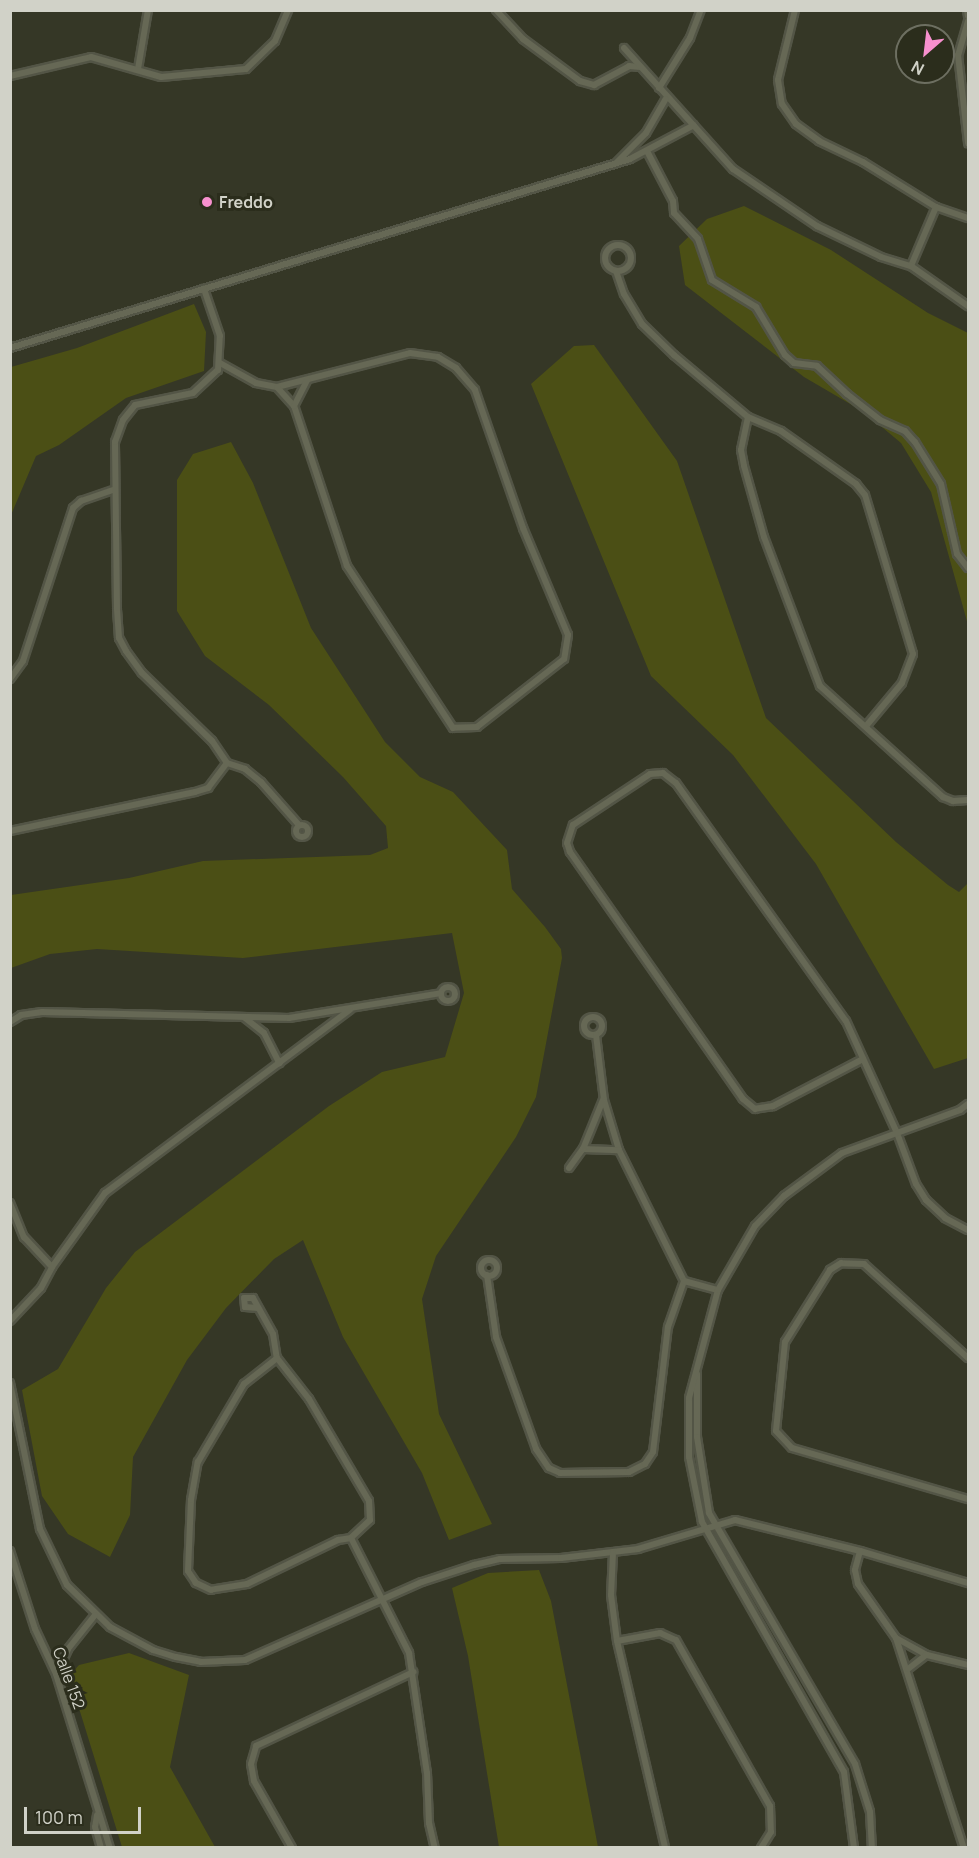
<!DOCTYPE html>
<html>
<head>
<meta charset="utf-8">
<style>
  body { margin:0 }
  #map { position:relative; width:979px; height:1858px; overflow:hidden; background:#353726; font-family:Manrope,sans-serif }
  div>[style] { position:absolute }
  [style*='--x'] { left:calc(var(--x)*1px); top:calc(var(--y)*1px); width:calc(var(--w)*1px); rotate:calc(var(--a)*1deg) }
  .green>* { inset:0; background:#4b4f15 }
  .roads { filter:drop-shadow(2px 0 #535546) drop-shadow(-2px 0 #535546) drop-shadow(0 2px #535546) drop-shadow(0 -2px #535546) }
  .minor>* { height:6px; margin:-3px; padding:0 3px; transform-origin:3px; border-radius:3px; background:#666855 }
  .minor>.ring { margin:-3px; padding:0; box-sizing:content-box; background:none; border:6px solid #666855; border-radius:50% }
  .dots>* { width:16px; height:16px; translate:-50% -50%; box-sizing:border-box; border:3px solid #2b2d1c; border-radius:50% }
  span { translate:-50% -50%; white-space:nowrap; text-align:center; line-height:1.15; -webkit-text-stroke:6px #2b2d1c; paint-order:stroke }
  .poi-label { font-size:16px; color:#d1d2c8; font-weight:700 }
  .left { translate:0 -50%; text-align:left }
  .street-label { font-size:16px; color:#d1d2c8 }
  .frame { position:absolute; inset:0; border:12px solid #d1d2c8; pointer-events:none }
  .north { position:absolute; left:895px; top:24px; width:60px; height:60px; box-sizing:border-box; background:#2b2d1c; border:2px solid #6d6f61; border-radius:50%; rotate:208deg; font-size:16px; font-weight:700; line-height:24px; text-align:center; color:#d1d2c8 }
  .north::after { content:''; display:block; margin:auto; width:21px; height:27px; background:#f790ce; clip-path:polygon(50% 0,100% 100%,50% 72%,0 100%) }
  .scale { position:absolute; left:24px; top:1807px; width:117px; height:27px; box-sizing:border-box; border:3px solid #d1d2c8; border-top:0; padding-left:8px; font-size:18px; line-height:21px; white-space:nowrap; color:#d1d2c8; -webkit-text-stroke:4px #2b2d1c; paint-order:stroke }
</style>
</head>
<body>
<div id="map">
  <div class="green">
    <i style="clip-path:polygon(744px 206px,831px 250px,928px 313px,968px 333px,968px 625px,931px 492px,901px 443px,864px 412px,804px 377px,685px 285px,679px 246px,707px 219px)"></i>
    <i style="clip-path:polygon(194px 304px,206px 332px,204px 371px,126px 398px,59px 445px,36px 456px,11px 515px,11px 367px,77px 348px)"></i>
    <i style="clip-path:polygon(594px 345px,677px 461px,766px 718px,896px 842px,948px 885px,959px 892px,968px 883px,968px 1058px,934px 1069px,816px 864px,733px 755px,651px 676px,531px 384px,574px 346px)"></i>
    <i style="clip-path:polygon(231px 442px,253px 483px,311px 628px,385px 742px,420px 777px,453px 792px,507px 850px,512px 889px,545px 927px,561px 949px,562px 958px,536px 1097px,516px 1137px,436px 1256px,422px 1299px,439px 1414px,492px 1524px,449px 1540px,422px 1473px,343px 1337px,303px 1240px,274px 1259px,226px 1308px,187px 1360px,133px 1457px,130px 1515px,110px 1557px,68px 1534px,42px 1496px,22px 1390px,58px 1369px,106px 1288px,135px 1252px,329px 1106px,382px 1072px,445px 1057px,464px 993px,452px 933px,243px 958px,97px 949px,50px 954px,11px 968px,11px 895px,129px 878px,203px 861px,370px 855px,388px 848px,386px 826px,343px 777px,269px 705px,205px 656px,177px 611px,177px 480px,193px 454px)"></i>
    <i style="clip-path:polygon(539px 1570px,551px 1601px,598px 1847px,499px 1847px,468px 1656px,452px 1588px,488px 1573px)"></i>
    <i style="clip-path:polygon(129px 1653px,189px 1675px,170px 1767px,215px 1847px,122px 1847px,69px 1676px,79px 1665px)"></i>
  </div>
  <div class="roads">
    <div class="minor">
      <i style="--x:496;--y:10;--w:40;--a:47"></i>
      <i style="--x:523;--y:39;--w:71;--a:36.4"></i>
      <i style="--x:580;--y:81;--w:15;--a:16"></i>
      <i style="--x:594;--y:85;--w:40;--a:-28"></i>
      <i style="--x:629;--y:66;--w:11;--a:5"></i>
      <i style="--x:795;--y:10;--w:72;--a:103.7"></i>
      <i style="--x:778;--y:80;--w:24;--a:81"></i>
      <i style="--x:782;--y:104;--w:24;--a:55"></i>
      <i style="--x:796;--y:124;--w:29;--a:36"></i>
      <i style="--x:819;--y:141;--w:49;--a:25.5"></i>
      <i style="--x:863;--y:162;--w:86;--a:31.7"></i>
      <i style="--x:936;--y:207;--w:64;--a:113"></i>
      <i style="--x:967;--y:10;--w:6;--a:81"></i>
      <i style="--x:968;--y:21;--w:35;--a:106"></i>
      <i style="--x:958;--y:55;--w:89;--a:83.5"></i>
      <i style="--x:624;--y:48;--w:163;--a:48"></i>
      <i style="--x:733;--y:169;--w:102;--a:34.2"></i>
      <i style="--x:817;--y:226;--w:71;--a:25.8"></i>
      <i style="--x:881;--y:257;--w:31;--a:17"></i>
      <i style="--x:911;--y:266;--w:70;--a:35.1"></i>
      <i style="--x:138;--y:69;--w:60;--a:-80.4"></i>
      <i style="--x:10;--y:76;--w:83;--a:-13.2"></i>
      <i style="--x:91;--y:57;--w:73;--a:15.9"></i>
      <i style="--x:161;--y:77;--w:85;--a:-5.4"></i>
      <i style="--x:246;--y:69;--w:40;--a:-44"></i>
      <i style="--x:275;--y:41;--w:34;--a:-67"></i>
      <i style="--x:659;--y:88;--w:59;--a:-58.2"></i>
      <i style="--x:690;--y:38;--w:30;--a:-69"></i>
      <i style="--x:648;--y:153;--w:54;--a:62.5"></i>
      <i style="--x:673;--y:201;--w:12;--a:85"></i>
      <i style="--x:674;--y:213;--w:35;--a:47"></i>
      <i style="--x:698;--y:239;--w:43;--a:71.1"></i>
      <i style="--x:712;--y:280;--w:52;--a:31.5"></i>
      <i style="--x:756;--y:307;--w:56;--a:58.9"></i>
      <i style="--x:785;--y:355;--w:12;--a:42"></i>
      <i style="--x:794;--y:363;--w:23;--a:7"></i>
      <i style="--x:817;--y:366;--w:41;--a:43"></i>
      <i style="--x:847;--y:394;--w:42;--a:38.2"></i>
      <i style="--x:880;--y:420;--w:27;--a:24"></i>
      <i style="--x:905;--y:431;--w:15;--a:48"></i>
      <i style="--x:915;--y:442;--w:49;--a:58.2"></i>
      <i style="--x:941;--y:484;--w:72;--a:77.1"></i>
      <i style="--x:957;--y:554;--w:18;--a:52"></i>
      <i style="--x:616;--y:163;--w:42;--a:-45"></i>
      <i style="--x:646;--y:133;--w:39;--a:-60"></i>
      <i style="--x:936;--y:207;--w:34;--a:19"></i>
      <i class="ring" style="left:605px;top:245px;width:20px;height:20px"></i>
      <i style="--x:616;--y:271;--w:24;--a:71"></i>
      <i style="--x:624;--y:294;--w:35;--a:59"></i>
      <i style="--x:642;--y:324;--w:45;--a:44.1"></i>
      <i style="--x:674;--y:355;--w:97;--a:40"></i>
      <i style="--x:748;--y:417;--w:36;--a:23"></i>
      <i style="--x:781;--y:431;--w:92;--a:35.2"></i>
      <i style="--x:856;--y:484;--w:14;--a:51"></i>
      <i style="--x:865;--y:495;--w:166;--a:73.2"></i>
      <i style="--x:913;--y:654;--w:31;--a:111"></i>
      <i style="--x:902;--y:683;--w:56;--a:129.9"></i>
      <i style="--x:10;--y:348;--w:648;--a:-16.95"></i>
      <i style="--x:630;--y:159;--w:72;--a:-28"></i>
      <i style="--x:220;--y:363;--w:41;--a:29.1"></i>
      <i style="--x:256;--y:383;--w:21;--a:11"></i>
      <i style="--x:277;--y:387;--w:137;--a:-14.3"></i>
      <i style="--x:410;--y:353;--w:28;--a:8"></i>
      <i style="--x:438;--y:357;--w:21;--a:31"></i>
      <i style="--x:456;--y:368;--w:29;--a:49"></i>
      <i style="--x:475;--y:390;--w:146;--a:70.8"></i>
      <i style="--x:523;--y:528;--w:116;--a:67.2"></i>
      <i style="--x:568;--y:635;--w:24;--a:99"></i>
      <i style="--x:564;--y:659;--w:110;--a:142"></i>
      <i style="--x:477;--y:727;--w:24;--a:178"></i>
      <i style="--x:453;--y:728;--w:194;--a:-123.2"></i>
      <i style="--x:347;--y:566;--w:169;--a:-108.3"></i>
      <i style="--x:294;--y:406;--w:25;--a:-132"></i>
      <i style="--x:294;--y:406;--w:29;--a:-63"></i>
      <i style="--x:748;--y:417;--w:34;--a:102"></i>
      <i style="--x:741;--y:450;--w:16;--a:79"></i>
      <i style="--x:744;--y:466;--w:74;--a:74.3"></i>
      <i style="--x:764;--y:537;--w:159;--a:69.4"></i>
      <i style="--x:820;--y:686;--w:166;--a:42.1"></i>
      <i style="--x:943;--y:797;--w:11;--a:22"></i>
      <i style="--x:953;--y:801;--w:15;--a:-4"></i>
      <i style="--x:10;--y:679;--w:22;--a:-54"></i>
      <i style="--x:23;--y:661;--w:161;--a:-71.9"></i>
      <i style="--x:73;--y:508;--w:11;--a:-41"></i>
      <i style="--x:81;--y:501;--w:36;--a:-19"></i>
      <i style="--x:227;--y:763;--w:19;--a:18"></i>
      <i style="--x:245;--y:769;--w:21;--a:39"></i>
      <i style="--x:261;--y:782;--w:57;--a:48.5"></i>
      <i class="ring" style="left:296px;top:825px;width:6px;height:6px"></i>
      <i style="--x:10;--y:831;--w:189;--a:-11.9"></i>
      <i style="--x:195;--y:792;--w:14;--a:-17"></i>
      <i style="--x:208;--y:788;--w:31;--a:-53"></i>
      <i style="--x:227;--y:763;--w:27;--a:-124"></i>
      <i style="--x:212;--y:741;--w:98;--a:-135.8"></i>
      <i style="--x:142;--y:673;--w:27;--a:-126"></i>
      <i style="--x:126;--y:651;--w:15;--a:-118"></i>
      <i style="--x:119;--y:638;--w:30;--a:-94"></i>
      <i style="--x:117;--y:608;--w:166;--a:-90.7"></i>
      <i style="--x:115;--y:442;--w:23;--a:-70"></i>
      <i style="--x:123;--y:420;--w:19;--a:-51"></i>
      <i style="--x:135;--y:405;--w:59;--a:-11.7"></i>
      <i style="--x:193;--y:393;--w:34;--a:-43"></i>
      <i style="--x:218;--y:370;--w:34;--a:-87"></i>
      <i style="--x:220;--y:336;--w:50;--a:-108.8"></i>
      <i class="ring" style="left:441px;top:987px;width:8px;height:8px"></i>
      <i class="ring" style="left:584px;top:1017px;width:12px;height:12px"></i>
      <i style="--x:245;--y:1018;--w:24;--a:38"></i>
      <i style="--x:264;--y:1033;--w:34;--a:63"></i>
      <i style="--x:10;--y:1022;--w:13;--a:-32"></i>
      <i style="--x:21;--y:1015;--w:21;--a:-8"></i>
      <i style="--x:42;--y:1012;--w:247;--a:1.4"></i>
      <i style="--x:289;--y:1018;--w:154;--a:-9.3"></i>
      <i style="--x:596;--y:1035;--w:65;--a:83"></i>
      <i style="--x:604;--y:1100;--w:52;--a:73.3"></i>
      <i style="--x:619;--y:1150;--w:146;--a:63.6"></i>
      <i style="--x:863;--y:1059;--w:102;--a:152.4"></i>
      <i style="--x:773;--y:1106;--w:18;--a:171"></i>
      <i style="--x:755;--y:1109;--w:16;--a:-140"></i>
      <i style="--x:743;--y:1099;--w:302;--a:-125"></i>
      <i style="--x:570;--y:852;--w:9;--a:-108"></i>
      <i style="--x:567;--y:843;--w:19;--a:-72"></i>
      <i style="--x:573;--y:825;--w:92;--a:-33.5"></i>
      <i style="--x:650;--y:774;--w:13;--a:-4"></i>
      <i style="--x:663;--y:773;--w:16;--a:38"></i>
      <i style="--x:676;--y:783;--w:292;--a:54.5"></i>
      <i style="--x:846;--y:1021;--w:123;--a:65.5"></i>
      <i style="--x:897;--y:1133;--w:54;--a:69.6"></i>
      <i style="--x:916;--y:1184;--w:19;--a:58"></i>
      <i style="--x:926;--y:1200;--w:26;--a:43"></i>
      <i style="--x:945;--y:1218;--w:26;--a:28"></i>
      <i style="--x:583;--y:1149;--w:36;--a:2"></i>
      <i style="--x:569;--y:1168;--w:24;--a:-54"></i>
      <i style="--x:583;--y:1149;--w:53;--a:-67.8"></i>
      <i style="--x:10;--y:1203;--w:37;--a:68"></i>
      <i style="--x:24;--y:1237;--w:41;--a:47"></i>
      <i class="ring" style="left:481px;top:1260px;width:10px;height:10px"></i>
      <i style="--x:487;--y:1275;--w:63;--a:81.7"></i>
      <i style="--x:496;--y:1337;--w:119;--a:70.3"></i>
      <i style="--x:536;--y:1449;--w:23;--a:56"></i>
      <i style="--x:549;--y:1468;--w:12;--a:24"></i>
      <i style="--x:560;--y:1473;--w:69;--a:-0.8"></i>
      <i style="--x:629;--y:1472;--w:18;--a:-27"></i>
      <i style="--x:645;--y:1464;--w:14;--a:-56"></i>
      <i style="--x:653;--y:1452;--w:126;--a:-83.2"></i>
      <i style="--x:668;--y:1327;--w:49;--a:-70.8"></i>
      <i style="--x:684;--y:1281;--w:35;--a:15"></i>
      <i style="--x:258;--y:1308;--w:13;--a:-176"></i>
      <i style="--x:245;--y:1307;--w:9;--a:-96"></i>
      <i style="--x:244;--y:1298;--w:9;--a:0"></i>
      <i style="--x:253;--y:1298;--w:41;--a:60.9"></i>
      <i style="--x:273;--y:1334;--w:24;--a:81"></i>
      <i style="--x:277;--y:1358;--w:52;--a:52"></i>
      <i style="--x:309;--y:1399;--w:118;--a:59.5"></i>
      <i style="--x:369;--y:1501;--w:19;--a:87"></i>
      <i style="--x:370;--y:1520;--w:26;--a:137"></i>
      <i style="--x:351;--y:1538;--w:13;--a:171"></i>
      <i style="--x:338;--y:1540;--w:101;--a:154.2"></i>
      <i style="--x:247;--y:1584;--w:36;--a:171"></i>
      <i style="--x:211;--y:1590;--w:17;--a:-155"></i>
      <i style="--x:196;--y:1583;--w:14;--a:-124"></i>
      <i style="--x:188;--y:1571;--w:71;--a:-87.6"></i>
      <i style="--x:191;--y:1500;--w:39;--a:-80"></i>
      <i style="--x:198;--y:1462;--w:91;--a:-59.5"></i>
      <i style="--x:244;--y:1384;--w:42;--a:-38.2"></i>
      <i style="--x:10;--y:1321;--w:45;--a:-46.8"></i>
      <i style="--x:41;--y:1288;--w:24;--a:-62"></i>
      <i style="--x:52;--y:1267;--w:91;--a:-54.4"></i>
      <i style="--x:105;--y:1193;--w:306;--a:-36.8"></i>
      <i style="--x:968;--y:1358;--w:140;--a:-137.9"></i>
      <i style="--x:864;--y:1264;--w:23;--a:-178"></i>
      <i style="--x:841;--y:1263;--w:13;--a:148"></i>
      <i style="--x:830;--y:1270;--w:85;--a:122"></i>
      <i style="--x:785;--y:1342;--w:89;--a:95.8"></i>
      <i style="--x:776;--y:1431;--w:23;--a:47"></i>
      <i style="--x:792;--y:1448;--w:183;--a:16.2"></i>
      <i style="--x:697;--y:1374;--w:63;--a:90"></i>
      <i style="--x:697;--y:1437;--w:77;--a:81"></i>
      <i style="--x:709;--y:1513;--w:290;--a:59.8"></i>
      <i style="--x:855;--y:1764;--w:50;--a:72.6"></i>
      <i style="--x:870;--y:1812;--w:36;--a:87"></i>
      <i style="--x:10;--y:1383;--w:149;--a:78.4"></i>
      <i style="--x:40;--y:1529;--w:62;--a:64.3"></i>
      <i style="--x:67;--y:1585;--w:60;--a:44.3"></i>
      <i style="--x:110;--y:1627;--w:49;--a:28.1"></i>
      <i style="--x:153;--y:1650;--w:24;--a:17"></i>
      <i style="--x:176;--y:1657;--w:25;--a:11"></i>
      <i style="--x:201;--y:1662;--w:44;--a:-2.6"></i>
      <i style="--x:245;--y:1660;--w:193;--a:-23.8"></i>
      <i style="--x:422;--y:1582;--w:55;--a:-18.1"></i>
      <i style="--x:474;--y:1565;--w:27;--a:-13"></i>
      <i style="--x:500;--y:1559;--w:61;--a:-0.9"></i>
      <i style="--x:561;--y:1558;--w:78;--a:-6.7"></i>
      <i style="--x:638;--y:1549;--w:101;--a:-16.6"></i>
      <i style="--x:735;--y:1520;--w:129;--a:13.9"></i>
      <i style="--x:860;--y:1551;--w:113;--a:16.5"></i>
      <i style="--x:351;--y:1538;--w:129;--a:63.2"></i>
      <i style="--x:409;--y:1653;--w:121;--a:81.5"></i>
      <i style="--x:427;--y:1773;--w:50;--a:87.7"></i>
      <i style="--x:429;--y:1823;--w:26;--a:77"></i>
      <i style="--x:10;--y:1551;--w:82;--a:72.2"></i>
      <i style="--x:35;--y:1629;--w:50;--a:65"></i>
      <i style="--x:56;--y:1674;--w:182;--a:72.8"></i>
      <i style="--x:860;--y:1551;--w:20;--a:105"></i>
      <i style="--x:855;--y:1570;--w:14;--a:78"></i>
      <i style="--x:858;--y:1584;--w:66;--a:54.9"></i>
      <i style="--x:896;--y:1638;--w:35;--a:29"></i>
      <i style="--x:927;--y:1655;--w:42;--a:13.7"></i>
      <i style="--x:613;--y:1553;--w:42;--a:92.7"></i>
      <i style="--x:611;--y:1595;--w:46;--a:82.6"></i>
      <i style="--x:617;--y:1641;--w:212;--a:76.9"></i>
      <i style="--x:896;--y:1638;--w:221;--a:72.1"></i>
      <i style="--x:617;--y:1641;--w:44;--a:-10.5"></i>
      <i style="--x:660;--y:1633;--w:17;--a:24"></i>
      <i style="--x:676;--y:1640;--w:191;--a:60.5"></i>
      <i style="--x:770;--y:1806;--w:26;--a:88"></i>
      <i style="--x:771;--y:1832;--w:19;--a:122"></i>
      <i style="--x:908;--y:1669;--w:23;--a:-38"></i>
      <i style="--x:57;--y:1673;--w:26;--a:-65"></i>
      <i style="--x:68;--y:1649;--w:43;--a:-51.5"></i>
      <i style="--x:97;--y:1815;--w:12;--a:99"></i>
      <i style="--x:95;--y:1827;--w:22;--a:74"></i>
      <i style="--x:292;--y:1848;--w:77;--a:-119.6"></i>
      <i style="--x:254;--y:1781;--w:17;--a:-100"></i>
      <i style="--x:251;--y:1764;--w:19;--a:-74"></i>
      <i style="--x:256;--y:1746;--w:174;--a:-25.2"></i>
      <i style="--x:854;--y:1848;--w:77;--a:-97.5"></i>
      <i style="--x:844;--y:1772;--w:288;--a:-119.6"></i>
      <i style="--x:702;--y:1522;--w:66;--a:-101.3"></i>
      <i style="--x:689;--y:1457;--w:59;--a:-90"></i>
      <i style="--x:689;--y:1398;--w:112;--a:-75"></i>
      <i style="--x:718;--y:1290;--w:74;--a:-60"></i>
      <i style="--x:755;--y:1226;--w:42;--a:-46"></i>
      <i style="--x:784;--y:1196;--w:72;--a:-36.6"></i>
      <i style="--x:842;--y:1153;--w:126;--a:-20"></i>
      <i style="--x:960;--y:1110;--w:10;--a:-37"></i>
    </div>
  </div>
  <div class="dots">
    <i style="left:207px;top:202px;background:#f790ce"></i>
  </div>
  <div class="poi-label">
    <span class="left" style="left:219px;top:202px">Freddo</span>
  </div>
  <div class="street-label">
    <span style="left:69px;top:1678px;rotate:70deg">Calle 152</span>
  </div>
  <div class="frame"></div>
  <div class="north">N</div>
  <div class="scale">100 m</div>
</div>
</body>
</html>
